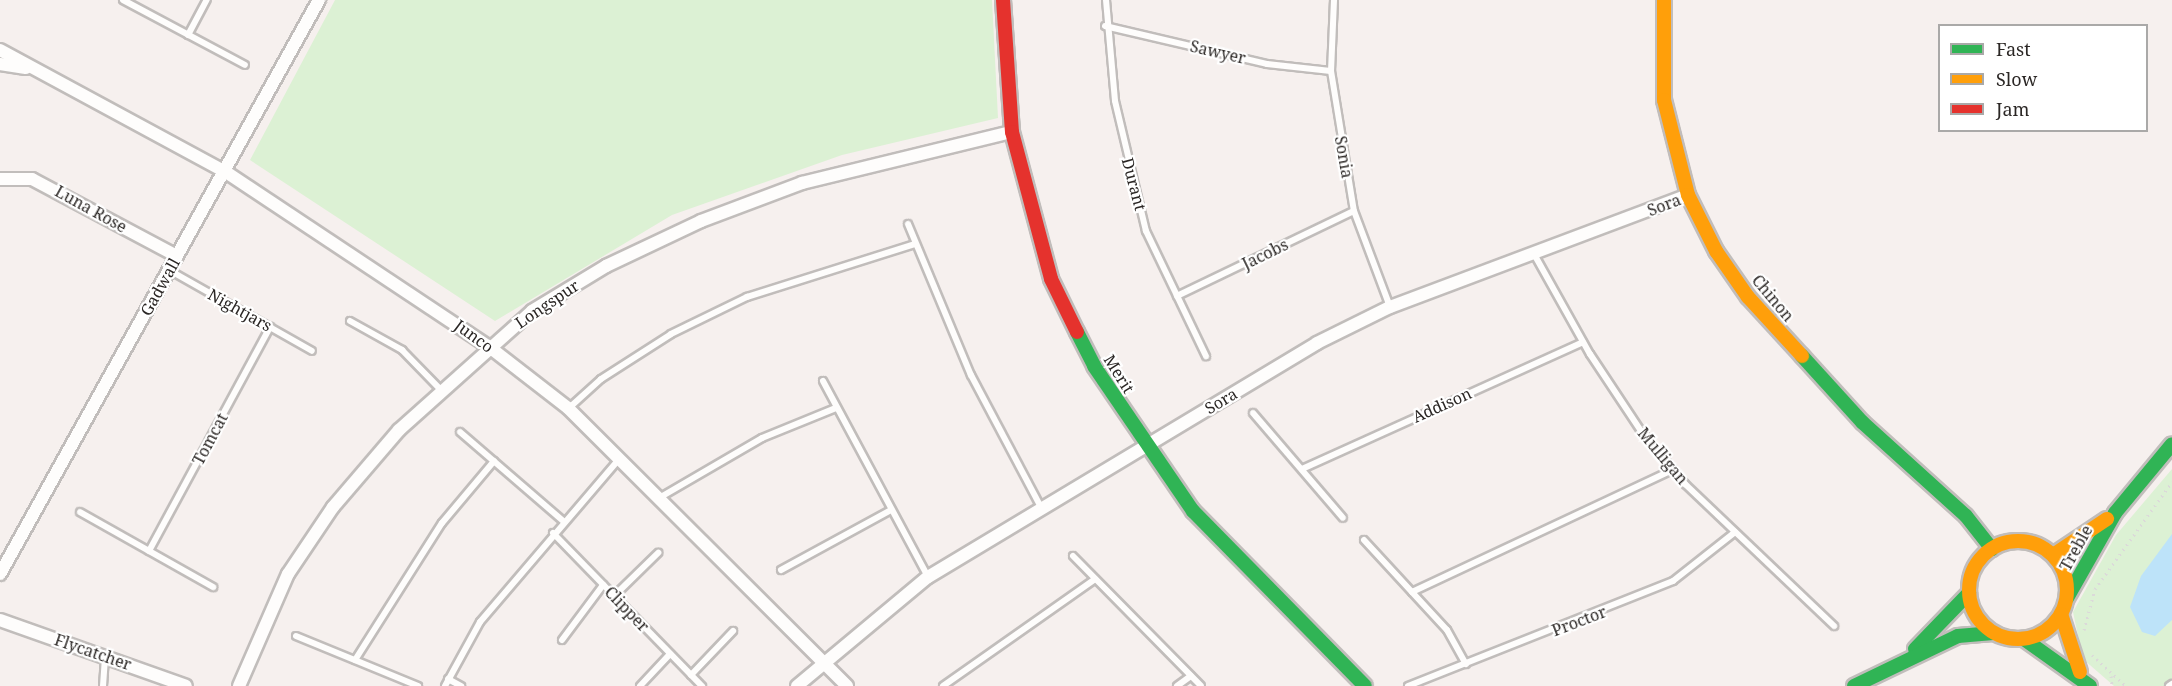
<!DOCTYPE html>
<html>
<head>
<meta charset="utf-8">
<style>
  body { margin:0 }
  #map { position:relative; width:2172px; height:686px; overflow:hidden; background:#f6f0ee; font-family:"Noto Serif",serif }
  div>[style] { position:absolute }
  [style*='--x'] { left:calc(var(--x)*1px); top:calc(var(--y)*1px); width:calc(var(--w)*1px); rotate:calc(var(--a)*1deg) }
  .green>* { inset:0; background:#dcf1d4 }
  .water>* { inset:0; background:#bde3f9 }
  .path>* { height:3px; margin-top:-1.5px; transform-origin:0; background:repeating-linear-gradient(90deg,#dbd9d9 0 1.5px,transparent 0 6px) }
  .roads { filter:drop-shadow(2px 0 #c1bdbb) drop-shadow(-2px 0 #c1bdbb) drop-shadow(0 2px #c1bdbb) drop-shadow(0 -2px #c1bdbb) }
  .lane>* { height:6px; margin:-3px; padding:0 3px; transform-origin:3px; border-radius:3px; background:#fefdfc }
  .street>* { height:12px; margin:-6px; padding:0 6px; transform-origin:6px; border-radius:6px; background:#fefdfc }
  .fast>* { height:14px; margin:-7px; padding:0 7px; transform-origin:7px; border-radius:7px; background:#30b455 }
  .slow>* { height:14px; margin:-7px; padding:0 7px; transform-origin:7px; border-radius:7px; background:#ff9f0a }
  .slow>.ring { margin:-7px; padding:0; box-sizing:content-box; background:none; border:14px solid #ff9f0a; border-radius:50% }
  .jam>* { height:14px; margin:-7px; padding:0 7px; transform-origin:7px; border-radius:7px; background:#e5322d }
  span { translate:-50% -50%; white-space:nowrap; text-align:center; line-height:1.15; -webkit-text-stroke:4.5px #fff; paint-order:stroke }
  .street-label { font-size:16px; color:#2b2725 }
  .legend { position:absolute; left:1938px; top:24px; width:210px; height:108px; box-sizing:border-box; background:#fff; border:2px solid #aaa9a8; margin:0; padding:8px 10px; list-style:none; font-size:18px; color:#2b2725 }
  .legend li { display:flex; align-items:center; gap:12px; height:30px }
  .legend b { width:30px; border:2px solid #aaa9a8 }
</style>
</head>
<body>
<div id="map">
  <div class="green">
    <i style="clip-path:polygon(335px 0,992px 0,998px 118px,842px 155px,672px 215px,495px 321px,250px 160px)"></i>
    <i style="clip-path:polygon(2172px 469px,2172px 686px,2114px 686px,2083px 659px,2073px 612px,2116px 535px)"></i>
  </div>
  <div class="water">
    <i style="clip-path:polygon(2172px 534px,2172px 620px,2155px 636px,2142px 632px,2130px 607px,2141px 576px)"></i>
  </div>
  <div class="path">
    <i style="--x:2084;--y:630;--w:42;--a:-75"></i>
    <i style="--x:2095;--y:589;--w:132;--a:-54.3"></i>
    <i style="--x:2092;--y:655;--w:46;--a:42.4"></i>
    <i style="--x:2111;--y:676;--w:10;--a:84"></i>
  </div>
  <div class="roads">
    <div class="lane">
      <i style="--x:123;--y:0;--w:138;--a:28"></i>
      <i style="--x:1106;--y:0;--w:101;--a:84.9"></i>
      <i style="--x:1115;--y:101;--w:134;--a:76.6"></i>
      <i style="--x:1146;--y:231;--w:139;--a:64.4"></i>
      <i style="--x:1334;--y:0;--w:71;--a:92.4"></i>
      <i style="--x:1331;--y:71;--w:142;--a:80.7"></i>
      <i style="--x:1354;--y:211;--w:103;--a:69.4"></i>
      <i style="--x:1105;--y:26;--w:166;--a:13.2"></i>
      <i style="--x:1267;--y:64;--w:64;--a:6.2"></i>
      <i style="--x:188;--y:35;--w:40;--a:-62"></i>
      <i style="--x:908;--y:224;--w:164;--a:67.4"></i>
      <i style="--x:971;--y:375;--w:149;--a:62.1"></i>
      <i style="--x:1534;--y:254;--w:115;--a:60.8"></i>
      <i style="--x:1590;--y:354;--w:92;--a:56.5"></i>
      <i style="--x:1641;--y:431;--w:69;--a:50.3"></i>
      <i style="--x:1685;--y:484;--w:206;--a:43.6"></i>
      <i style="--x:169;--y:270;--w:164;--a:29.5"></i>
      <i style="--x:1177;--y:296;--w:196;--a:-25.7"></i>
      <i style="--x:350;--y:321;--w:60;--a:29.1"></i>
      <i style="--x:402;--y:350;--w:56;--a:45.7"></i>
      <i style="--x:823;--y:381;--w:222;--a:61.8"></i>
      <i style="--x:569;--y:408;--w:43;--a:-42.2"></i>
      <i style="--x:601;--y:379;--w:83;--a:-32.7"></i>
      <i style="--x:671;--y:334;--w:85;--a:-26"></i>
      <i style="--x:747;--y:297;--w:176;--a:-17.5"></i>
      <i style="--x:1253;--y:413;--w:138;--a:49.4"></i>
      <i style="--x:460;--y:432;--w:136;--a:40.8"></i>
      <i style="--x:1302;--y:469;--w:308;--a:-24.3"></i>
      <i style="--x:659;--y:498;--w:119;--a:-30.2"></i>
      <i style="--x:762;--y:438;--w:80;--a:-22.1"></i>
      <i style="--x:80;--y:512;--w:153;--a:29.4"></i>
      <i style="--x:553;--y:533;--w:214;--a:45.8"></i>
      <i style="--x:1364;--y:540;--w:122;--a:47.3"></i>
      <i style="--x:1447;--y:630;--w:39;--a:61"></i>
      <i style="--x:149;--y:551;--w:255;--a:-61.6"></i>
      <i style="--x:1073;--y:556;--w:182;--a:45.4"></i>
      <i style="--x:781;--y:570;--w:125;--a:-28.6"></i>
      <i style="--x:1412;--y:592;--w:288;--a:-25.1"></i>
      <i style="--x:614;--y:596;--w:62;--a:-44.3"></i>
      <i style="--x:296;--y:636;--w:132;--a:22.3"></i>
      <i style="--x:562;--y:640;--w:69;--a:-53.3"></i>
      <i style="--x:355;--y:660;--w:162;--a:-57.6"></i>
      <i style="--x:442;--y:523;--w:81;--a:-50"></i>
      <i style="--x:691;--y:675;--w:61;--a:-46.3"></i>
      <i style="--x:448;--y:679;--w:15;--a:28"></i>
      <i style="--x:103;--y:686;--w:30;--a:-86"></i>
      <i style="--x:445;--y:686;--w:73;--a:-61.3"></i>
      <i style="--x:480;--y:622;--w:214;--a:-49.5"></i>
      <i style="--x:640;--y:686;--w:44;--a:-46.8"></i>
      <i style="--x:943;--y:686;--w:186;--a:-35.1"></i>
      <i style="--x:1177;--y:686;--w:17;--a:-36"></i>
      <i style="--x:1408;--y:686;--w:285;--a:-21.6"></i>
      <i style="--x:1673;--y:581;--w:79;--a:-38.3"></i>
      <i style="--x:2169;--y:686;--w:4;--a:-34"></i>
    </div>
    <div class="street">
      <i style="--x:0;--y:50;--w:257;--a:28.4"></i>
      <i style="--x:226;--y:172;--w:315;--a:33.6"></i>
      <i style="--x:488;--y:346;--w:101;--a:37.8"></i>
      <i style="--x:568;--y:408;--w:394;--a:44.9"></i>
      <i style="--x:0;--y:64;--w:26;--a:9"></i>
      <i style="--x:0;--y:179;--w:32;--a:0"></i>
      <i style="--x:32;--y:179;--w:164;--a:28"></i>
      <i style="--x:0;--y:574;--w:657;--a:-60.94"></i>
      <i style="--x:0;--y:620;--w:197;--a:19.5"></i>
      <i style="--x:239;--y:686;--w:122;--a:-66.4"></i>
      <i style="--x:288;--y:574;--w:81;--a:-56.1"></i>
      <i style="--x:333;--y:507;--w:101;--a:-49.4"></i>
      <i style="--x:399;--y:430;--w:178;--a:-41.8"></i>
      <i style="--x:532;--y:311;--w:87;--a:-31.3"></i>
      <i style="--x:606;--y:266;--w:105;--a:-25.3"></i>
      <i style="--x:701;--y:221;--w:108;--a:-20.6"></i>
      <i style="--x:802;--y:183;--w:216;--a:-13.7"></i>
      <i style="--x:797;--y:686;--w:170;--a:-39.8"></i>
      <i style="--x:928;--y:577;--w:454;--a:-31"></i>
      <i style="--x:1317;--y:343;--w:81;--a:-26.3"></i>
      <i style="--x:1390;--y:307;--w:318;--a:-20.6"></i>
    </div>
    <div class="fast">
      <i style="--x:1077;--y:332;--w:38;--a:63"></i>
      <i style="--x:1094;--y:366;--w:176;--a:55.7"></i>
      <i style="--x:1193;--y:511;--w:245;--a:45.5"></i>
      <i style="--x:1802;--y:356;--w:89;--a:47.7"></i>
      <i style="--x:1862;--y:422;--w:140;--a:42.1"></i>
      <i style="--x:1966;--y:516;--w:42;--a:51.8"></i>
      <i style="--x:2067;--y:598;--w:98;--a:-60.5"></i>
      <i style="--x:2115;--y:513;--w:89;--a:-50.4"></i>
      <i style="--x:2024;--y:639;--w:81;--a:35.5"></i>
      <i style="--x:1915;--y:649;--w:78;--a:-46"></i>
      <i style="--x:1854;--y:686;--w:115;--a:-25.7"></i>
      <i style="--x:1958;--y:636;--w:35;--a:-5"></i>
    </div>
    <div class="slow">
      <i style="--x:1664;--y:0;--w:100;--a:90"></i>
      <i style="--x:1664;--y:100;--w:98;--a:75.8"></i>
      <i style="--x:1688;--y:195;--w:63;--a:63.4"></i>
      <i style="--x:1716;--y:251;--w:56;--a:55.2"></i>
      <i style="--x:1748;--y:297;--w:80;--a:47.5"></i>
      <i class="ring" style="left:1969px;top:541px;width:84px;height:84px"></i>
      <i style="--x:2053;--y:555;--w:65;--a:-33.7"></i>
      <i style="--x:2061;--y:614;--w:61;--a:71.9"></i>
    </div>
    <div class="jam">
      <i style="--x:1003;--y:0;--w:132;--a:86.1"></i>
      <i style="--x:1012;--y:132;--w:152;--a:75.1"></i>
      <i style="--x:1051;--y:279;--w:59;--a:63.9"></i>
    </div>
  </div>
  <div class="street-label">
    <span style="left:1218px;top:52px;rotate:13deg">Sawyer</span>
    <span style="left:1344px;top:157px;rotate:80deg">Sonia</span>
    <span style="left:1134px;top:184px;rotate:75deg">Durant</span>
    <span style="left:1664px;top:205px;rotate:-21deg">Sora</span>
    <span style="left:91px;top:209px;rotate:29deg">Luna Rose</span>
    <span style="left:1265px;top:254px;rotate:-26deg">Jacobs</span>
    <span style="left:160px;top:287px;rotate:-61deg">Gadwall</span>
    <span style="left:1773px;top:298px;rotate:50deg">Chinon</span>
    <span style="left:547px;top:304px;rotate:-34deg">Longspur</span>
    <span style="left:240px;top:310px;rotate:29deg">Nightjars</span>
    <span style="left:474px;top:336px;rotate:36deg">Junco</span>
    <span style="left:1119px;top:374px;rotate:58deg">Merit</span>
    <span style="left:1221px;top:401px;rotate:-31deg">Sora</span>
    <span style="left:1442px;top:405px;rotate:-24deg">Addison</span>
    <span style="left:210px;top:439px;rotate:-62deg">Tomcat</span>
    <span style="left:1663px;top:456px;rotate:50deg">Mulligan</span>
    <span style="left:2076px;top:548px;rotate:-61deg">Treble</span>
    <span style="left:627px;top:609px;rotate:46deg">Clipper</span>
    <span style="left:1579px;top:621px;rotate:-21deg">Proctor</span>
    <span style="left:93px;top:652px;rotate:19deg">Flycatcher</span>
  </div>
  <ul class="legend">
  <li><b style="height:8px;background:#30b455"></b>Fast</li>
  <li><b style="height:8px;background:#ff9f0a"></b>Slow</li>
  <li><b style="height:8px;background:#e5322d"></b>Jam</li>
  </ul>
</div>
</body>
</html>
